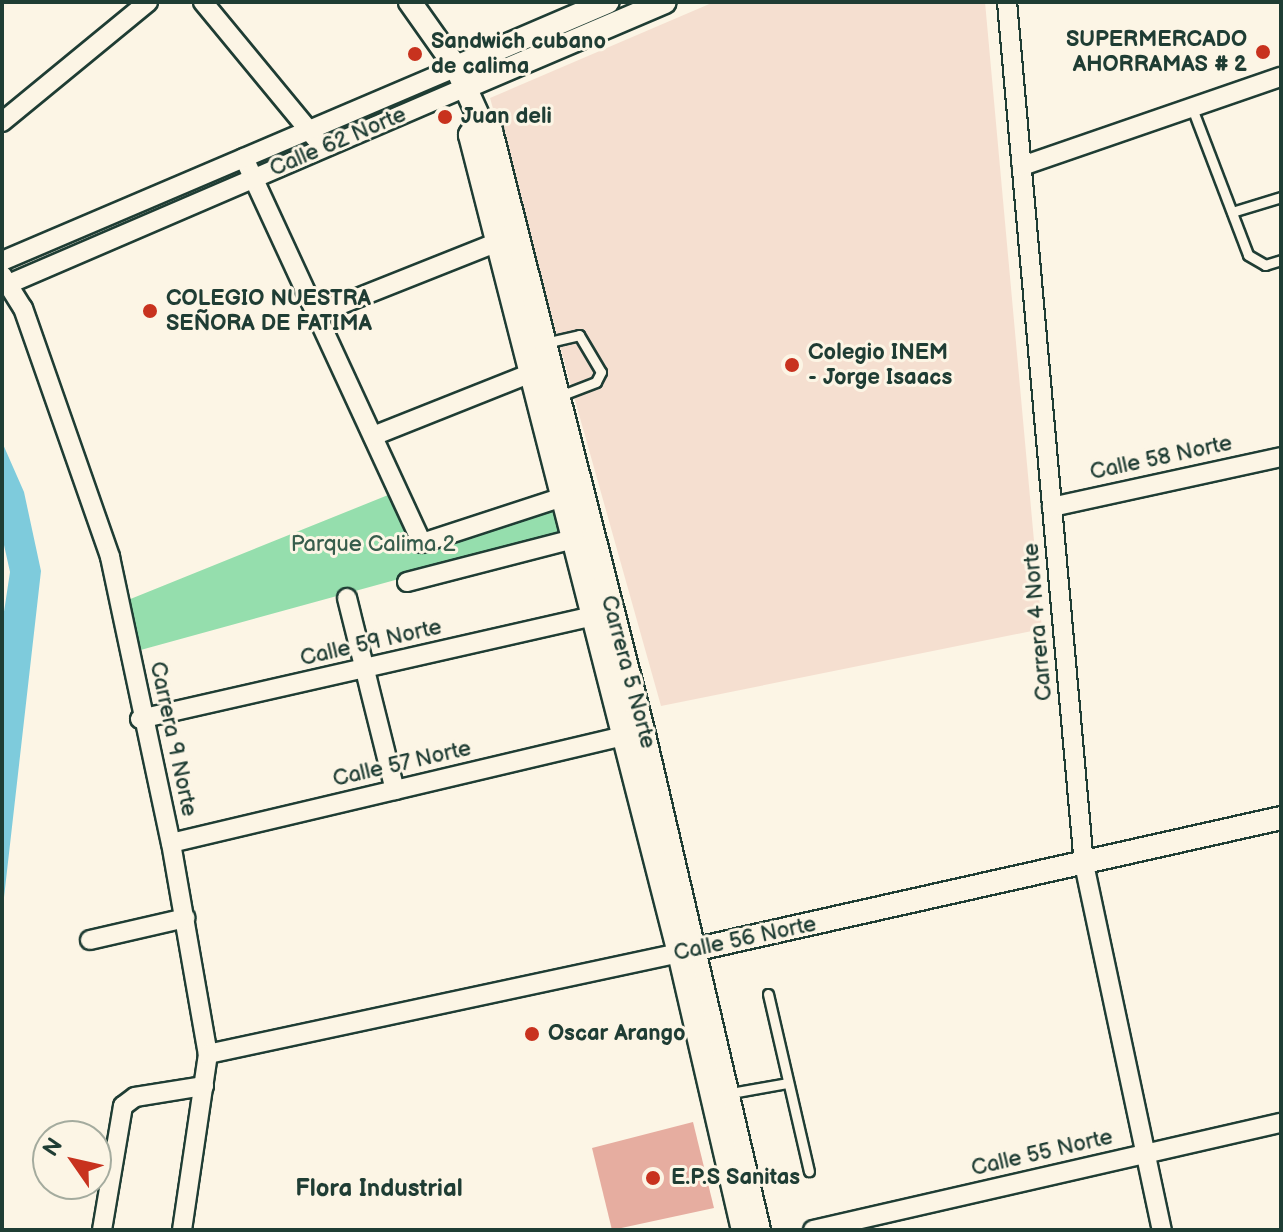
<!DOCTYPE html>
<html>
<head>
<meta charset="utf-8">
<style>
  body { margin:0 }
  #map { position:relative; width:1283px; height:1232px; overflow:hidden; background:#fcf5e5; font-family:"Balsamiq Sans",sans-serif }
  div>[style] { position:absolute }
  [style*='--x'] { left:calc(var(--x)*1px); top:calc(var(--y)*1px); width:calc(var(--w)*1px); rotate:calc(var(--a)*1deg) }
  .built>* { inset:0; background:#f5dfd0 }
  .green>* { inset:0; background:#95dead }
  .water>* { inset:0; background:#7ecbdc }
  .building>* { inset:0; background:#e6ada0 }
  .roads { filter:drop-shadow(2px 0 #1f3d34) drop-shadow(-2px 0 #1f3d34) drop-shadow(0 2px #1f3d34) drop-shadow(0 -2px #1f3d34) }
  .service>* { height:9px; margin:-4.5px; padding:0 4.5px; transform-origin:4.5px; border-radius:4.5px; background:#fcf5e5 }
  .minor>* { height:18px; margin:-9px; padding:0 9px; transform-origin:9px; border-radius:9px; background:#fcf5e5 }
  .tertiary>* { height:22px; margin:-11px; padding:0 11px; transform-origin:11px; border-radius:11px; background:#fcf5e5 }
  .dots>* { width:22px; height:22px; translate:-50% -50%; box-sizing:border-box; border:4px solid #fcf5e5; border-radius:50% }
  span { translate:-50% -50%; white-space:nowrap; text-align:center; line-height:1.15; -webkit-text-stroke:6px #fcf5e5; paint-order:stroke }
  .poi-label { font-size:22px; color:#1f3d34; font-weight:700 }
  .right { translate:-100% -50%; text-align:right }
  .left { translate:0 -50%; text-align:left }
  .street-label { font-size:22px; color:#1f3d34 }
  .park-label { font-size:22px; color:#375d4c }
  .neighbourhood-label { font-size:24px; color:#1f3d34; font-weight:700 }
  .frame { position:absolute; inset:0; border:4px solid #1f3d34; pointer-events:none }
  .north { position:absolute; left:32px; top:1120px; width:80px; height:80px; box-sizing:border-box; background:#fcf5e5; border:2px solid #a4ab9e; border-radius:50%; rotate:304deg; font-size:22px; font-weight:700; line-height:32px; text-align:center; color:#1f3d34 }
  .north::after { content:''; display:block; margin:auto; width:28px; height:36px; background:#c8321e; clip-path:polygon(50% 0,100% 100%,50% 72%,0 100%) }
</style>
</head>
<body>
<div id="map">
  <div class="built">
    <i style="clip-path:polygon(714px 2px,985px 2px,1042px 629px,661px 706px,490px 98px)"></i>
  </div>
  <div class="green">
    <i style="clip-path:polygon(398px 491px,423px 543px,552px 500px,563px 534px,137px 651px,123px 602px)"></i>
  </div>
  <div class="water">
    <i style="clip-path:polygon(2px 442px,24px 492px,41px 571px,2px 915px,2px 625px,10px 572px,2px 536px)"></i>
  </div>
  <div class="building">
    <i style="clip-path:polygon(693px 1122px,714px 1208px,612px 1230px,592px 1148px)"></i>
  </div>
  <div class="roads">
    <div class="service">
      <i style="--x:1192;--y:108;--w:157;--a:69.1"></i>
      <i style="--x:1248;--y:255;--w:20;--a:30"></i>
      <i style="--x:1265;--y:265;--w:17;--a:-17"></i>
      <i style="--x:1232;--y:212;--w:51;--a:-17"></i>
      <i style="--x:545;--y:343;--w:35;--a:-13"></i>
      <i style="--x:579;--y:335;--w:43;--a:59.3"></i>
      <i style="--x:601;--y:372;--w:11;--a:117"></i>
      <i style="--x:596;--y:382;--w:40;--a:159"></i>
      <i style="--x:768;--y:994;--w:182;--a:77"></i>
      <i style="--x:731;--y:1093;--w:58;--a:-10"></i>
    </div>
    <div class="minor">
      <i style="--x:203;--y:2;--w:178;--a:50.5"></i>
      <i style="--x:1007;--y:2;--w:865;--a:84.9"></i>
      <i style="--x:1084;--y:864;--w:374;--a:78"></i>
      <i style="--x:2;--y:122;--w:189;--a:-39.4"></i>
      <i style="--x:244;--y:158;--w:424;--a:65.2"></i>
      <i style="--x:422;--y:543;--w:161;--a:-18.1"></i>
      <i style="--x:1022;--y:166;--w:274;--a:-19"></i>
      <i style="--x:2;--y:261;--w:494;--a:-23.1"></i>
      <i style="--x:2;--y:275;--w:39;--a:58"></i>
      <i style="--x:23;--y:308;--w:264;--a:70.7"></i>
      <i style="--x:110;--y:557;--w:292;--a:78"></i>
      <i style="--x:171;--y:843;--w:214;--a:80.1"></i>
      <i style="--x:208;--y:1054;--w:178;--a:98.4"></i>
      <i style="--x:11;--y:283;--w:495;--a:-23.3"></i>
      <i style="--x:317;--y:314;--w:206;--a:-21.7"></i>
      <i style="--x:373;--y:436;--w:181;--a:-21.7"></i>
      <i style="--x:1052;--y:507;--w:234;--a:-12.3"></i>
      <i style="--x:407;--y:582;--w:171;--a:-14.5"></i>
      <i style="--x:347;--y:598;--w:198;--a:76"></i>
      <i style="--x:140;--y:719;--w:478;--a:-12.8"></i>
      <i style="--x:171;--y:843;--w:477;--a:-13.3"></i>
      <i style="--x:90;--y:940;--w:98;--a:-13"></i>
      <i style="--x:208;--y:1054;--w:482;--a:-12.1"></i>
      <i style="--x:102;--y:1230;--w:126;--a:-80.4"></i>
      <i style="--x:123;--y:1106;--w:15;--a:-37"></i>
      <i style="--x:135;--y:1097;--w:70;--a:-9.1"></i>
      <i style="--x:813;--y:1230;--w:480;--a:-12.9"></i>
    </div>
    <div class="tertiary">
      <i style="--x:410;--y:2;--w:80;--a:54.7"></i>
      <i style="--x:456;--y:67;--w:58;--a:65.6"></i>
      <i style="--x:480;--y:120;--w:16;--a:45"></i>
      <i style="--x:491;--y:131;--w:618;--a:75.76"></i>
      <i style="--x:643;--y:730;--w:513;--a:76.94"></i>
      <i style="--x:456;--y:67;--w:165;--a:-23.2"></i>
      <i style="--x:466;--y:87;--w:216;--a:-23.1"></i>
      <i style="--x:480;--y:120;--w:18;--a:124"></i>
      <i style="--x:470;--y:135;--w:844;--a:75.67"></i>
      <i style="--x:679;--y:953;--w:284;--a:77"></i>
      <i style="--x:684;--y:952;--w:612;--a:-12.65"></i>
    </div>
  </div>
  <div class="dots">
    <i style="left:1263px;top:52px;background:#c8321e"></i>
    <i style="left:415px;top:54px;background:#c8321e"></i>
    <i style="left:445px;top:117px;background:#c8321e"></i>
    <i style="left:150px;top:311px;background:#c8321e"></i>
    <i style="left:792px;top:365px;background:#c8321e"></i>
    <i style="left:532px;top:1034px;background:#c8321e"></i>
    <i style="left:653px;top:1178px;background:#c8321e"></i>
  </div>
  <div class="poi-label">
    <span class="right" style="left:1247px;top:52px">SUPERMERCADO<br>AHORRAMAS # 2</span>
    <span class="left" style="left:431px;top:54px">Sandwich cubano<br>de calima</span>
    <span class="left" style="left:461px;top:117px">Juan deli</span>
    <span class="left" style="left:166px;top:311px">COLEGIO NUESTRA<br>SEÑORA DE FATIMA</span>
    <span class="left" style="left:808px;top:365px">Colegio INEM<br>- Jorge Isaacs</span>
    <span class="left" style="left:548px;top:1034px">Oscar Arango</span>
    <span class="left" style="left:671px;top:1178px">E.P.S Sanitas</span>
  </div>
  <div class="street-label">
    <span style="left:338px;top:142px;rotate:-23deg">Calle 62 Norte</span>
    <span style="left:1161px;top:458px;rotate:-12deg">Calle 58 Norte</span>
    <span style="left:1038px;top:622px;rotate:-95deg">Carrera 4 Norte</span>
    <span style="left:371px;top:643px;rotate:-13deg">Calle 59 Norte</span>
    <span style="left:628px;top:672px;rotate:75deg">Carrera 5 Norte</span>
    <span style="left:173px;top:739px;rotate:78deg">Carrera 9 Norte</span>
    <span style="left:402px;top:764px;rotate:-13deg">Calle 57 Norte</span>
    <span style="left:745px;top:939px;rotate:-12deg">Calle 56 Norte</span>
    <span style="left:1042px;top:1153px;rotate:-13deg">Calle 55 Norte</span>
  </div>
  <div class="park-label">
    <span style="left:373px;top:545px">Parque Calima 2</span>
  </div>
  <div class="neighbourhood-label">
    <span style="left:379px;top:1189px">Flora Industrial</span>
  </div>
  <div class="frame"></div>
  <div class="north">N</div>
</div>
</body>
</html>
